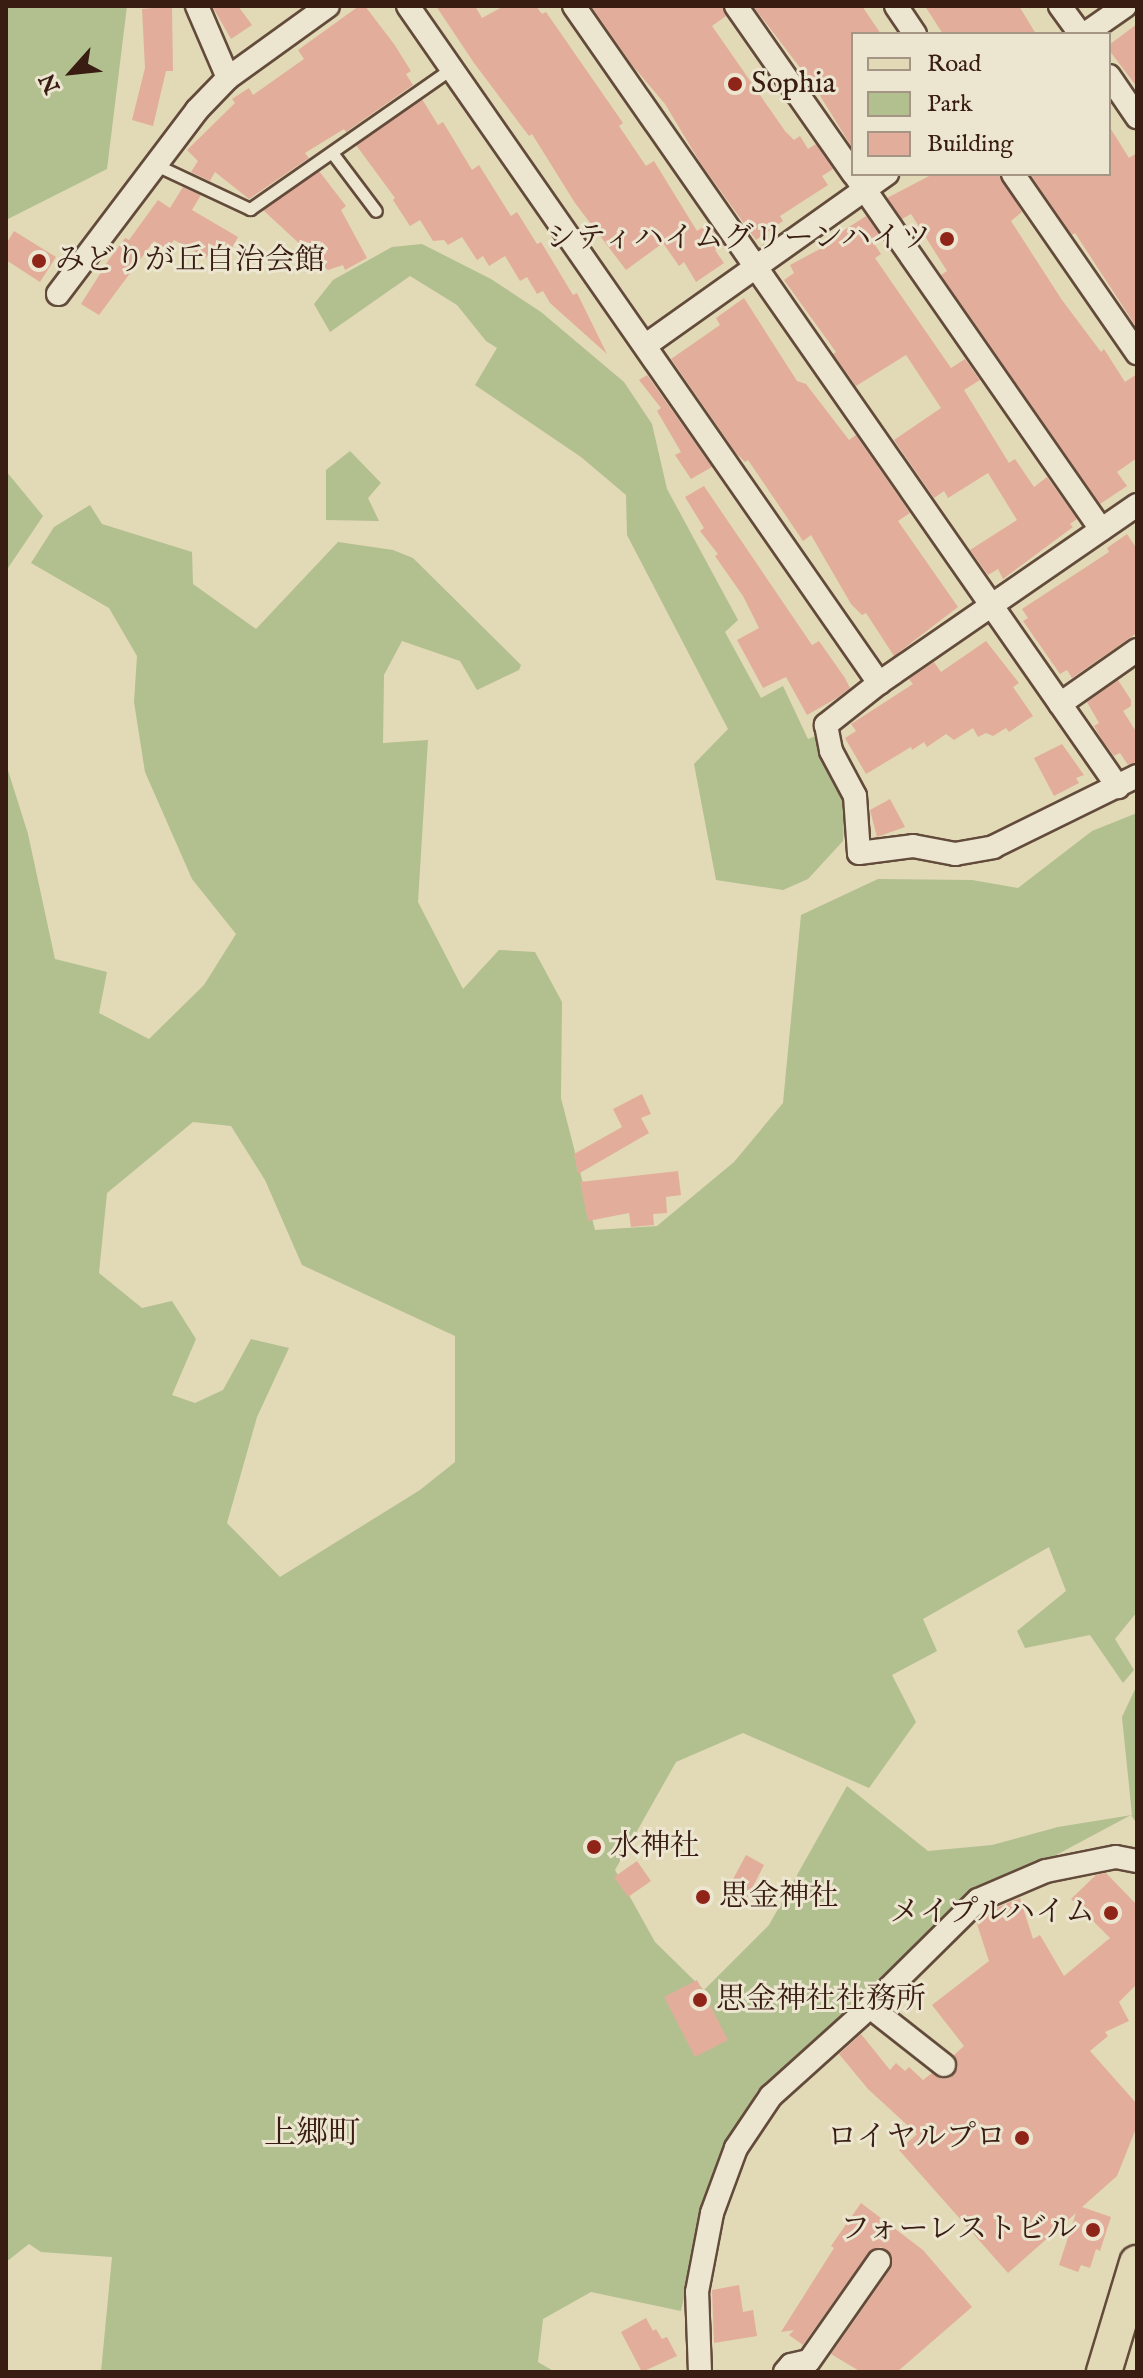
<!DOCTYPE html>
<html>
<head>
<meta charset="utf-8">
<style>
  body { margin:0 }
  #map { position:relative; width:1143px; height:2378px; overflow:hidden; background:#e2d9b6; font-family:"IM FELL English","Noto Serif JP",serif }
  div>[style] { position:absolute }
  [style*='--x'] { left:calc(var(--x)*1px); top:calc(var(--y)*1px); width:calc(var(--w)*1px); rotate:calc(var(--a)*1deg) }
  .green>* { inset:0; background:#b2bf8f }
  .building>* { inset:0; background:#e2ae9b }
  .roads { filter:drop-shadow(2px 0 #634b3b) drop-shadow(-2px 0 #634b3b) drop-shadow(0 2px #634b3b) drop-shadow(0 -2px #634b3b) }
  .lane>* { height:11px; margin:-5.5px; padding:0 5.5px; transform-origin:5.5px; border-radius:5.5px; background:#ece6d0 }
  .street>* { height:22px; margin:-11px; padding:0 11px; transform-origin:11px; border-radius:11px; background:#ece6d0 }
  .primary>* { height:34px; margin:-17px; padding:0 17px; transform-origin:17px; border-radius:17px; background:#e2d9b6 }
  .dots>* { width:22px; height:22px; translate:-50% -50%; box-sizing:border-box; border:4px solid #ece6d0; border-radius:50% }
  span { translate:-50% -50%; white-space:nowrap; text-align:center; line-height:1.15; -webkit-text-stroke:6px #ece6d0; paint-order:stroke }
  .poi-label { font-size:30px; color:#391c12 }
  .left { translate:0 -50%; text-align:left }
  .right { translate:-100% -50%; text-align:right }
  .neighbourhood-label { font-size:32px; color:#391c12 }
  .frame { position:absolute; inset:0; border:8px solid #391c12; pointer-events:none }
  .legend { position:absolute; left:851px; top:32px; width:260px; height:144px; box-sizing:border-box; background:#ece6d0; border:2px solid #a49584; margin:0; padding:10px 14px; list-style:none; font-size:24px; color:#391c12 }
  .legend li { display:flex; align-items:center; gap:16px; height:40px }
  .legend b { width:40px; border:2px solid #a49584 }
  .north { position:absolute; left:32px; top:32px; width:80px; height:80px; -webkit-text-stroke:6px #ece6d0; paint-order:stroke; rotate:243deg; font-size:22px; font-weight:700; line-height:32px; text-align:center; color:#391c12 }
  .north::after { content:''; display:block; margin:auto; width:28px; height:36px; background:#391c12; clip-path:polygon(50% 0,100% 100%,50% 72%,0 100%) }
</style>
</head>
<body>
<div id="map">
  <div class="green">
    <i style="clip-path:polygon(6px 6px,127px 6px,107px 169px,6px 220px)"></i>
    <i style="clip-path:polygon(422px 244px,491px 279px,541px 312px,624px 382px,652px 424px,667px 489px,738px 620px,725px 632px,761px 698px,783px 686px,808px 739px,818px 735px,846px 789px,843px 841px,808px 879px,783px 890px,716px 880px,694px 764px,728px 729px,627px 535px,626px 495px,581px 457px,475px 385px,497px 348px,486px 341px,457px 305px,410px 276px,330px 332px,314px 304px,333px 280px,392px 247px)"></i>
    <i style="clip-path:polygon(350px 451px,381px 483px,368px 498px,379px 521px,326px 520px,326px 470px)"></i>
    <i style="clip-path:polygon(6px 471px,43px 516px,6px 571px)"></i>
    <i style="clip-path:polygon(evenodd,90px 505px,102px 524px,192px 552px,193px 584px,256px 629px,338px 542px,393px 550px,413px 558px,521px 665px,519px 670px,477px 690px,460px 661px,402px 641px,384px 675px,383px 743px,428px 740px,418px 902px,463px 989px,499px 950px,535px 952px,562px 1002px,561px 1098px,595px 1230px,657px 1226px,734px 1162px,783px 1103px,801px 915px,878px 879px,972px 880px,1018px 888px,1092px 831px,1137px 813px,1137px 1612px,1115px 1639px,1134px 1670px,1123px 1683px,1090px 1635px,1025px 1648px,1017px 1631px,1066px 1591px,1049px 1547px,923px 1619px,937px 1651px,892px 1675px,916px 1722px,869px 1788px,743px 1733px,676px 1762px,615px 1870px,655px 1942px,704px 1990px,769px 1925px,847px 1786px,928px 1851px,992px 1845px,1058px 1827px,1132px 1815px,1122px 1717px,1137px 1685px,1137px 1824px,1131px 1815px,1030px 1869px,757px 2091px,713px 2172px,681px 2311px,591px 2292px,543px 2319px,538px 2362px,555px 2372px,101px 2372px,112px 2257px,41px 2252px,29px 2244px,6px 2262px,6px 764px,28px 834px,55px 959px,107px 972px,99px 1013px,149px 1039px,204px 985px,236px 934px,192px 879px,145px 772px,134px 702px,137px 656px,109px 608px,31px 563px,54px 527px,90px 505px,193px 1122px,231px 1126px,265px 1180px,302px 1265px,455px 1336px,455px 1462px,420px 1490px,280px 1577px,227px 1523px,257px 1417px,289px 1348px,251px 1339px,223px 1390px,195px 1403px,172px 1395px,196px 1339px,172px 1301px,142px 1308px,99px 1273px,107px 1193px,193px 1122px)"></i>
  </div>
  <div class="building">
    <i style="clip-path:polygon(172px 6px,173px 71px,166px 71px,153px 126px,132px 120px,145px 68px,142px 9px)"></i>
    <i style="clip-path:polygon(212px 6px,238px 6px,252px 25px,231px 39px)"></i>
    <i style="clip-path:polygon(359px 6px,365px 6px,394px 44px,411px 71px,406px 74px,413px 85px,346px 132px,344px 129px,305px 153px,309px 158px,249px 199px,215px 172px,210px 181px,191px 172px,198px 161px,187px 150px,235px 103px,232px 99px,249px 88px,253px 95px,304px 59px,298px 50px)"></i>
    <i style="clip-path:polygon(436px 6px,475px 6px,482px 18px,504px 6px,536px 6px,542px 14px,546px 12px,623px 123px,619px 126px,646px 166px,654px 161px,697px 231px,708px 224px,724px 245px,715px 250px,724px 263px,696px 282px,684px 262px,679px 266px,663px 243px,626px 270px,575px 203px,532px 134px,529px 136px,474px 63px)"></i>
    <i style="clip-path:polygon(591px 6px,722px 6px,726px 16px,712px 26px,785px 131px,794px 140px,800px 136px,808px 149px,816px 144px,833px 169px,822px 176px,828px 185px,780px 216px,783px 221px,756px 240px,701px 164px,665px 104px,632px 65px)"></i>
    <i style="clip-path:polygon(753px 6px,862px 6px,881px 34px,853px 34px,853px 149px,814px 86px)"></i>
    <i style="clip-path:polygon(925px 6px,1019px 6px,1036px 34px,943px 34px)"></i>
    <i style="clip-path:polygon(1137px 24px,1137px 87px,1109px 50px,1109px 45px)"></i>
    <i style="clip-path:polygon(422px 99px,438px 125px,443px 122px,472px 170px,479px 165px,511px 216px,517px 212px,537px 244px,541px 242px,573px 295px,577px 293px,607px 354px,550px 303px,543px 291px,537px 294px,527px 277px,520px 281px,505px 256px,489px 266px,483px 256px,477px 260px,462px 237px,448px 245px,444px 240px,433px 241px,420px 220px,410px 226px,393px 200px,395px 198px,356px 145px)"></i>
    <i style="clip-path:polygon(1109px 126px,1129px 158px,1137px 153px,1137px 328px,1075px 233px,1072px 235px,1030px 174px,1109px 174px)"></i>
    <i style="clip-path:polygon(319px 171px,346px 206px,341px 210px,367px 258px,345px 270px,343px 265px,328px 270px,263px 210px)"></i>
    <i style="clip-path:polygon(933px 174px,999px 174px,1022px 212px,1011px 221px,1062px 300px,1101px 352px,1104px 349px,1125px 382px,1137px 374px,1137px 458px,1117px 472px,1127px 486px,1100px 504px,941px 275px,947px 271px,911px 214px,902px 219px,887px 198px)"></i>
    <i style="clip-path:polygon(183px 187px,201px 195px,192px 210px,238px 237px,228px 255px,218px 249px,214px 256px,209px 253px,206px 258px,174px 240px,167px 250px,154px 241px,99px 315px,81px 304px,108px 261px,125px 238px,129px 240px,158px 200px,170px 208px)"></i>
    <i style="clip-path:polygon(866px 216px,879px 234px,871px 239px,881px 254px,875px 258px,951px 368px,965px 359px,980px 380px,964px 390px,1009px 463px,1015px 459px,1034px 487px,1047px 477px,1077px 519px,1070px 524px,1073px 527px,1003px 579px,998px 569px,988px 575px,970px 550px,1017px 520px,988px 473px,948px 498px,944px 491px,934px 498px,894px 440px,941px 408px,906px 355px,856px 386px,833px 354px,836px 352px,784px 280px,794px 273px,790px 265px,831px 243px,829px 240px)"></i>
    <i style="clip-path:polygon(14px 231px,56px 257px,40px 282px,6px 260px,6px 244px)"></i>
    <i style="clip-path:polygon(744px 298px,797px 381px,806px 384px,849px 440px,856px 435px,910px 513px,898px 521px,958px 607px,894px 656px,866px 613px,862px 615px,851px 604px,811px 535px,803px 541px,748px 460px,745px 462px,736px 453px,671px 359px,720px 325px,716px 318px)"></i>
    <i style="clip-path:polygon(647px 375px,712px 467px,691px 479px,675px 455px,681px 452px,657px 411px,661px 408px,639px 380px)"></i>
    <i style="clip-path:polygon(704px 486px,812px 645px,819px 641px,845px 678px,850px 688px,837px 698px,807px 715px,786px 677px,763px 688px,737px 640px,759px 628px,743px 596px,715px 556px,718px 554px,700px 531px,704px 528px,685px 497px)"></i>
    <i style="clip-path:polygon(1127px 534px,1137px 549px,1137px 633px,1072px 678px,1067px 670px,1060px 674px,1023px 621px,1028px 618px,1022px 609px,1109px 552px,1107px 548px)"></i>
    <i style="clip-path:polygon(986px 641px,1019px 683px,1013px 687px,1033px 716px,1009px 732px,1006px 728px,993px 736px,986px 733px,978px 737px,973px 728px,954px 740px,946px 734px,927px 747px,924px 742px,912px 750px,911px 747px,866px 774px,845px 738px,856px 731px,851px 724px,913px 684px,909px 679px,934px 662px,941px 672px)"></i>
    <i style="clip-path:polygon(1118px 680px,1131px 700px,1131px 706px,1123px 711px,1137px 733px,1137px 762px,1128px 765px,1120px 753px,1114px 756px,1102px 740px,1094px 726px,1099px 723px,1087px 702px)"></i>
    <i style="clip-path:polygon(1062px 744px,1084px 775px,1076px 778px,1079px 783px,1054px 796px,1034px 758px)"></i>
    <i style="clip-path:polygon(890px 799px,905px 827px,877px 837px,870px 810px)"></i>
    <i style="clip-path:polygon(642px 1094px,651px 1114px,641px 1118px,649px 1133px,578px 1174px,574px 1154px,622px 1127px,613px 1109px)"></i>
    <i style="clip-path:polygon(678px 1171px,681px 1195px,666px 1197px,667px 1213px,653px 1214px,654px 1225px,631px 1227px,629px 1213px,588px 1221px,580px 1182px)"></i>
    <i style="clip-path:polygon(746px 1855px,764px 1865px,744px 1904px,725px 1894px)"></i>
    <i style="clip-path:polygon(637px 1861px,651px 1881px,628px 1897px,614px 1877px)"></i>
    <i style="clip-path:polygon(1106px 1873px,1137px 1905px,1137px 1984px,1119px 2002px,1129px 2021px,1105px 2032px,1108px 2036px,1090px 2051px,1137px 2104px,1137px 2126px,1117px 2176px,1082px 2207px,1111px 2217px,1100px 2251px,1096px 2249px,1090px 2268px,1081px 2265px,1078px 2272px,1059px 2265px,1076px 2213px,1008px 2273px,899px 2150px,917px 2134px,868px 2089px,839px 2054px,861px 2034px,890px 2070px,896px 2063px,905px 2071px,909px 2067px,923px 2080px,932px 2073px,941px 2079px,950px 2078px,958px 2068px,954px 2055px,964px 2046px,932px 2005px,989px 1961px,976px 1921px,986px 1912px,1020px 1898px,1033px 1939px,1040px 1935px,1064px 1976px,1110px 1938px,1071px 1899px,1096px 1875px)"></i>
    <i style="clip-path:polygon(697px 1980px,728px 2040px,695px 2057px,664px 1997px)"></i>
    <i style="clip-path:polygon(861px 2203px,923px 2250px,972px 2307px,897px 2372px,861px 2372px,831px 2354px,891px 2268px,892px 2256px,881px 2247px,868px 2253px,803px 2345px,789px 2335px,794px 2330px,781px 2332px,834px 2248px,831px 2246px)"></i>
    <i style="clip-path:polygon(739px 2285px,743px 2312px,753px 2310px,757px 2336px,714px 2343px,712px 2290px)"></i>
    <i style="clip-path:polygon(646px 2318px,653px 2331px,656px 2329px,662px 2339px,667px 2337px,677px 2356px,642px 2372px,621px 2332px)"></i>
  </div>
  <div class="roads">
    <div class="lane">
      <i style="--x:333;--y:154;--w:71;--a:53"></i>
      <i style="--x:156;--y:165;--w:104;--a:25.1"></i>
      <i style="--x:250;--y:209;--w:246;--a:-34.9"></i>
    </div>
    <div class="street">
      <i style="--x:197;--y:6;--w:78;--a:66.7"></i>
      <i style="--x:408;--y:6;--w:825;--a:55.17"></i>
      <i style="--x:574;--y:6;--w:952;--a:55.14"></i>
      <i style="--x:736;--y:6;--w:204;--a:55"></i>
      <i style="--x:896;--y:6;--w:34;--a:56"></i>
      <i style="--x:1060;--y:6;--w:34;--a:54"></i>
      <i style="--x:1085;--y:34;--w:49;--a:-35"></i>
      <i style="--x:1109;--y:76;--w:50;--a:55.7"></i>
      <i style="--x:854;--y:174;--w:433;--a:55.2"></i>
      <i style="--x:1013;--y:174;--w:218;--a:55.3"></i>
      <i style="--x:58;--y:294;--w:231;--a:-52.9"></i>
      <i style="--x:197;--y:110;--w:45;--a:-45.9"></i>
      <i style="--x:228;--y:78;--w:123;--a:-35.8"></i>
      <i style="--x:646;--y:345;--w:296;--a:-35.4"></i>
      <i style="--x:1137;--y:505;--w:313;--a:145.4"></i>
      <i style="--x:879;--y:683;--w:68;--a:141.6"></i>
      <i style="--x:826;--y:725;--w:26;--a:79"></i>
      <i style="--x:831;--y:751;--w:51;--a:61.9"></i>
      <i style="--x:855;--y:796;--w:57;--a:86"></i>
      <i style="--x:859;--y:853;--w:54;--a:-7.4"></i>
      <i style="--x:913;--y:846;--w:43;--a:10.8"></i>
      <i style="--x:955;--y:854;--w:39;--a:-10"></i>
      <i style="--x:993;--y:847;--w:161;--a:-26.2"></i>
      <i style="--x:1060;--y:704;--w:94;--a:-35"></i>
      <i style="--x:870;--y:2007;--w:94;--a:38.1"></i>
      <i style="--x:700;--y:2372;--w:80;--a:-92.1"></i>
      <i style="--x:697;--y:2292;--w:80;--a:-79.2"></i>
      <i style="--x:712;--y:2213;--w:69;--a:-69.7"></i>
      <i style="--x:736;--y:2148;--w:63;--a:-56.1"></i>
      <i style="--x:771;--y:2096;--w:133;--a:-42"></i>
      <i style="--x:870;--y:2007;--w:152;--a:-44.7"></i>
      <i style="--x:978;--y:1900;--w:74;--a:-23.1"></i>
      <i style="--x:1046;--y:1871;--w:71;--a:-11.3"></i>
      <i style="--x:1116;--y:1857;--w:21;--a:11"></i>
      <i style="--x:785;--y:2372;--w:9;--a:-49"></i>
      <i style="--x:791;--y:2365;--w:18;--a:-13"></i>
      <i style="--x:809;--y:2361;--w:122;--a:-55"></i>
    </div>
    <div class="primary">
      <i style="--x:1104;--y:2372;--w:114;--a:-73.2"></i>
    </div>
  </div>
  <div class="dots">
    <i style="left:735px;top:84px;background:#8f2418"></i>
    <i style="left:947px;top:239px;background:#8f2418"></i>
    <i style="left:39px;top:261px;background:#8f2418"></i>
    <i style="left:594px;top:1847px;background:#8f2418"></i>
    <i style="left:703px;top:1897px;background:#8f2418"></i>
    <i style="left:1111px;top:1913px;background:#8f2418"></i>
    <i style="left:700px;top:2000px;background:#8f2418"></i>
    <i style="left:1022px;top:2138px;background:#8f2418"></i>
    <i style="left:1093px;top:2230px;background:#8f2418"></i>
  </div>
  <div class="poi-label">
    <span class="left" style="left:751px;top:84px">Sophia</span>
    <span class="right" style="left:931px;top:239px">シティハイムグリーンハイツ</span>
    <span class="left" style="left:55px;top:261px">みどりが丘自治会館</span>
    <span class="left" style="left:610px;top:1847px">水神社</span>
    <span class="left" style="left:719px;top:1897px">思金神社</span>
    <span class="right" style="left:1095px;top:1913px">メイプルハイム</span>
    <span class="left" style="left:716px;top:2000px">思金神社社務所</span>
    <span class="right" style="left:1006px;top:2138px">ロイヤルプロ</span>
    <span class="right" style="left:1077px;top:2230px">フォーレストビル</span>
  </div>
  <div class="neighbourhood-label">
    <span style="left:312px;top:2135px">上郷町</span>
  </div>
  <div class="frame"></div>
  <ul class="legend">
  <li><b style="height:10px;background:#e2d9b6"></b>Road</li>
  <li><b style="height:22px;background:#b2bf8f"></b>Park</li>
  <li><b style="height:22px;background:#e2ae9b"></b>Building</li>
  </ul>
  <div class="north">N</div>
</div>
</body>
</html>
